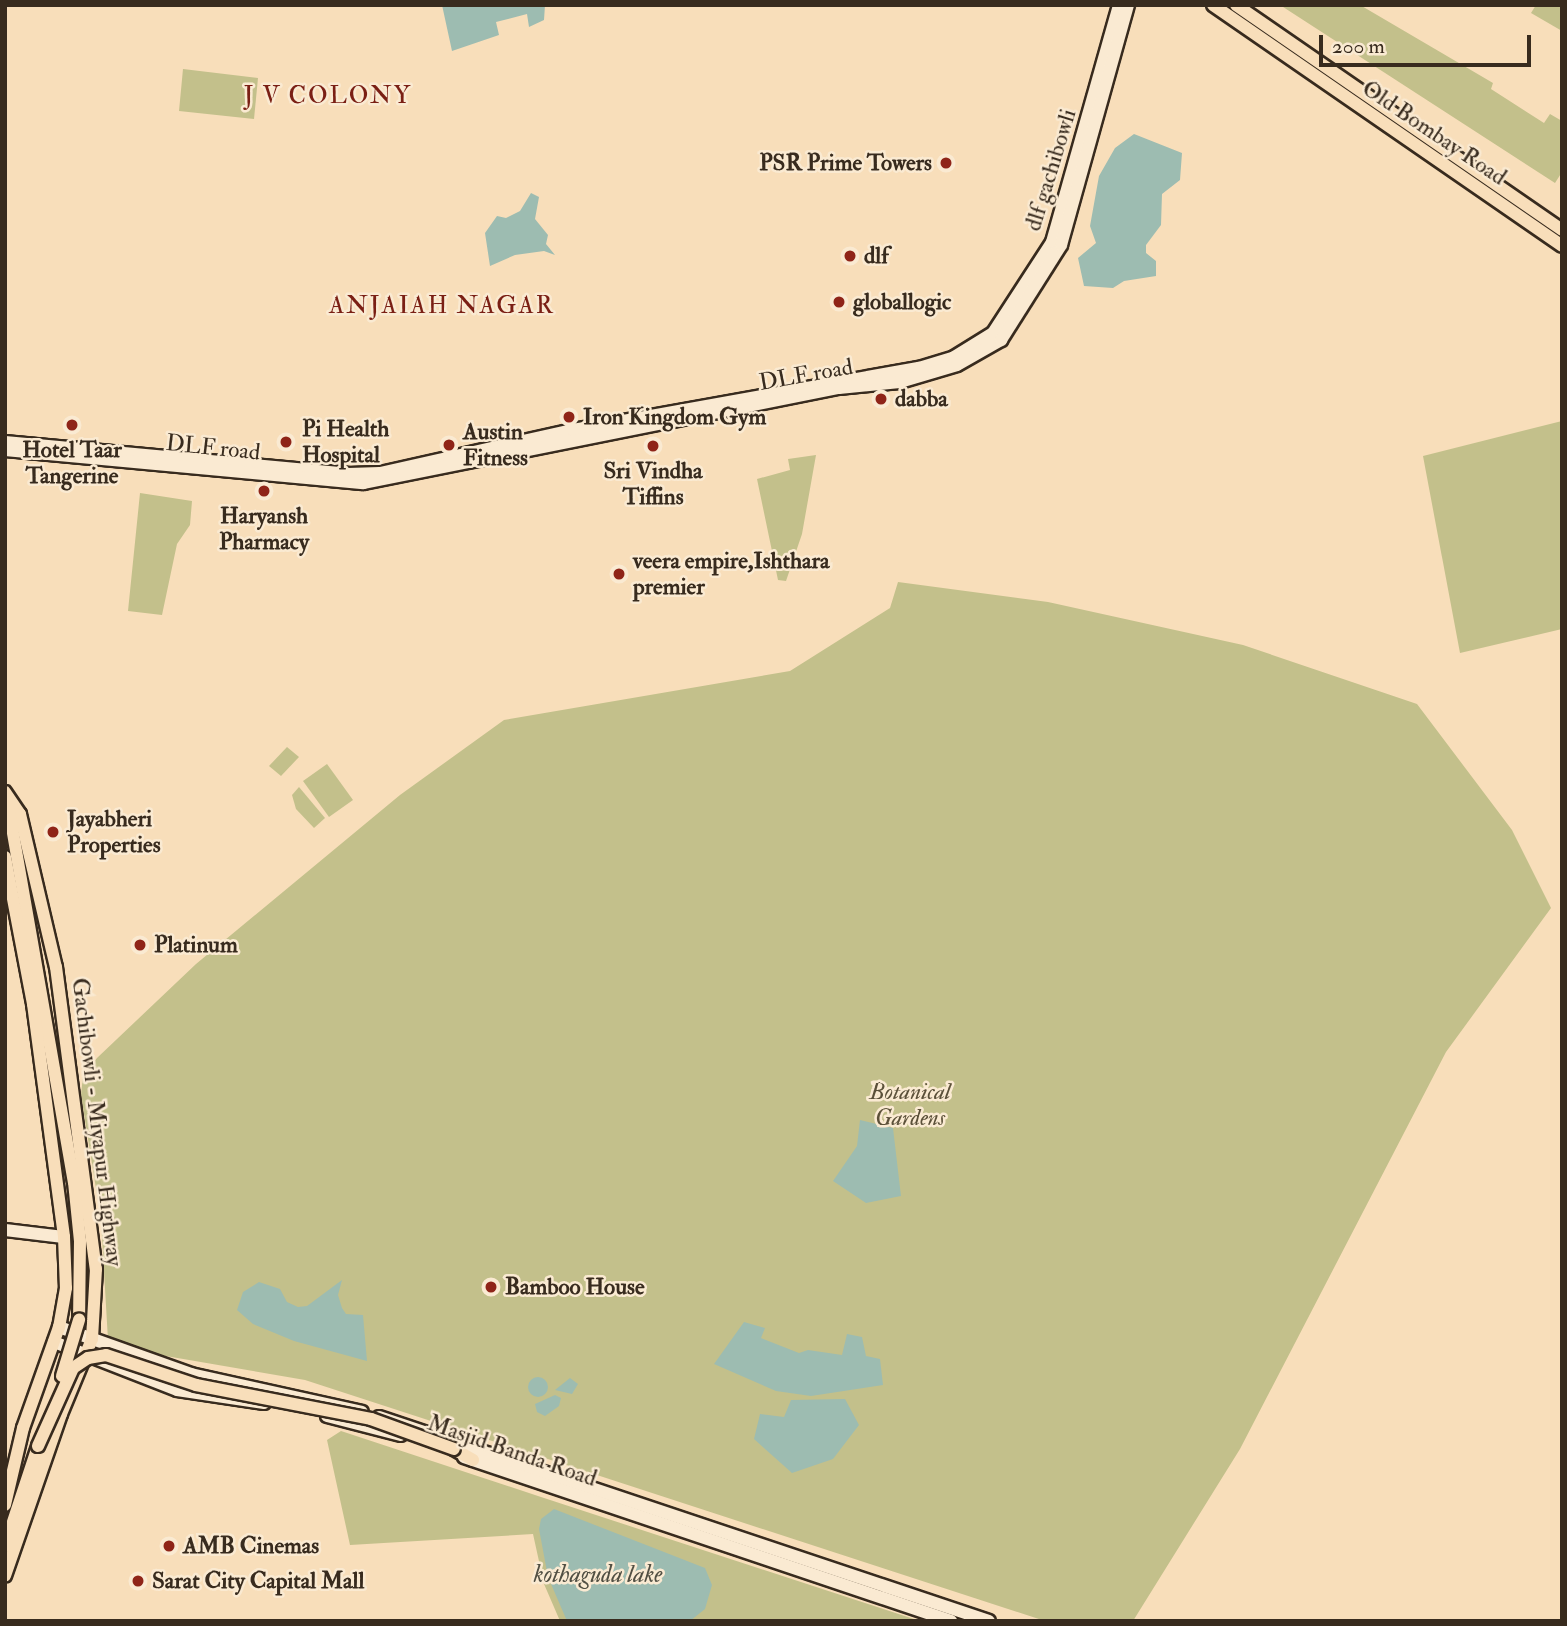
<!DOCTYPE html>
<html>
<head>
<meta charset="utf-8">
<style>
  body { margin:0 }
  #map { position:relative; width:1567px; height:1626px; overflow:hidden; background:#f8deba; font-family:"IM FELL Double Pica",serif }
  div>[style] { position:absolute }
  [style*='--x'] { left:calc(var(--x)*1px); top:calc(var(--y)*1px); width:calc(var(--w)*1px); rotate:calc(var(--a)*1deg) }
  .green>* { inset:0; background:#c3c08b }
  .water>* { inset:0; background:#9dbcb1 }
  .round { border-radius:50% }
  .roads { filter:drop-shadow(2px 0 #382b1e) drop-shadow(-2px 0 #382b1e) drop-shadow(0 2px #382b1e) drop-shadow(0 -2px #382b1e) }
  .secondary>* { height:12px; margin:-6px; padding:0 6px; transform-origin:6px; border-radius:6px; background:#faead2 }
  .primary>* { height:12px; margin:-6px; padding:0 6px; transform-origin:6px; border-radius:6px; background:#f8deba }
  .bridges { filter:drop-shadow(2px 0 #382b1e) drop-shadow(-2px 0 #382b1e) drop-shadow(0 2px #382b1e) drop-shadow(0 -2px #382b1e) }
  .primary-bridge>* { height:12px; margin:-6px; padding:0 6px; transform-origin:6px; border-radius:6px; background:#f8deba }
  .dots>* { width:19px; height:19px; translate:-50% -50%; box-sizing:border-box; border:4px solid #faead2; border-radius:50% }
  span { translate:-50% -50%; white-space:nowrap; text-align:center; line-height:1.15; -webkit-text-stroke:5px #faead2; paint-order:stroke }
  .street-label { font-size:23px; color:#382b1e }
  .poi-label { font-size:23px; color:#382b1e; font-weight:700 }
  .right { translate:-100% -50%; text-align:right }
  .left { translate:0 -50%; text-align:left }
  .park-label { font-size:23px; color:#5b5039; font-style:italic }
  .neighbourhood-label { font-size:24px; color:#7a1f14; letter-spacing:2px }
  .water-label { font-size:24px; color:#514f43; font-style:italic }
  .frame { position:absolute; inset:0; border:7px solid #382b1e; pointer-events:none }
  .scale { position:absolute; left:1319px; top:35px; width:212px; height:32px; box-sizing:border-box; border:4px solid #382b1e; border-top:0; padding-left:9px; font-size:21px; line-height:24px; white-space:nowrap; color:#382b1e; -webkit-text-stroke:5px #faead2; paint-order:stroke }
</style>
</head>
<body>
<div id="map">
  <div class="green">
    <i style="clip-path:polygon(1280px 5px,1360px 5px,1493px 83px,1491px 89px,1544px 123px,1550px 114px,1562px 121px,1562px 172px,1555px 183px)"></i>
    <i style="clip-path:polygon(1536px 5px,1562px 5px,1562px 31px,1531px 13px)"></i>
    <i style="clip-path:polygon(183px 69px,258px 78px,254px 119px,179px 111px)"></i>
    <i style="clip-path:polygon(1562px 421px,1562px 629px,1460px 653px,1423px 456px)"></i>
    <i style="clip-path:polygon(816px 455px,802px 534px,786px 581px,778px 580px,757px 479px,790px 470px,788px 459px)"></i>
    <i style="clip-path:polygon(140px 493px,192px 501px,190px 525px,177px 544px,162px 615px,128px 611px)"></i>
    <i style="clip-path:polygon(898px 582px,1048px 602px,1243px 645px,1417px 704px,1512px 830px,1551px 908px,1446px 1052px,1240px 1449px,1133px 1621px,1045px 1621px,305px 1380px,160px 1355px,108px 1340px,101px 1220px,81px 1095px,83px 1076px,97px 1058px,196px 964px,400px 795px,504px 720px,790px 671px,890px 608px)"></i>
    <i style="clip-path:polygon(287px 747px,299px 757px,281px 776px,269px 766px)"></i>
    <i style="clip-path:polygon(327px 764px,353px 800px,329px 817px,303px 781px)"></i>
    <i style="clip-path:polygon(299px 787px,325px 818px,314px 828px,296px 809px,292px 795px)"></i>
    <i style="clip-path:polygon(341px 1431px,541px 1497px,920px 1621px,560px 1621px,544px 1584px,533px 1534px,350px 1545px,327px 1440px)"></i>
  </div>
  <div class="water">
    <i style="clip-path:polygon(442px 5px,545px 5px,544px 20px,529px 27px,527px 14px,496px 22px,499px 35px,452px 51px)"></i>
    <i style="clip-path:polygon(1134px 134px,1182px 153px,1180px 180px,1162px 194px,1161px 225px,1146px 245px,1146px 253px,1156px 261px,1156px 276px,1124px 281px,1113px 288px,1084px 286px,1078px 258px,1096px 243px,1090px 226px,1099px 176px,1115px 148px)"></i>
    <i style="clip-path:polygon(531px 193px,539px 197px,535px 219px,548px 235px,546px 244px,555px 255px,544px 251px,515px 255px,490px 266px,485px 233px,497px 216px,506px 218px,520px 211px)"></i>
    <i style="clip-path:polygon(860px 1120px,893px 1128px,901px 1196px,866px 1203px,833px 1181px,857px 1146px)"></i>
    <i style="clip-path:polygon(342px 1280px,338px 1295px,342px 1308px,346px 1314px,363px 1315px,367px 1361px,294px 1341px,253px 1324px,237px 1310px,243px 1292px,259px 1282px,280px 1289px,287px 1302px,298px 1307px,307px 1306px)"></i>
    <i style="clip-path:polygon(744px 1322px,765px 1328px,761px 1338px,799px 1353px,808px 1350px,842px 1355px,847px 1334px,862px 1337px,866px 1356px,880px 1359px,883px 1385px,811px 1396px,776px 1391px,714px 1364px)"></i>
    <i class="round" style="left:528px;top:1377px;width:20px;height:20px"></i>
    <i style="clip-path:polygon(570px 1378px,578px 1384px,572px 1394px,555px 1390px)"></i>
    <i style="clip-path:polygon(555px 1395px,561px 1398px,559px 1406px,545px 1416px,537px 1412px,535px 1404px)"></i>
    <i style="clip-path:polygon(845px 1399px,859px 1425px,833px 1459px,792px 1473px,754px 1439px,760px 1414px,784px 1417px,791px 1400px)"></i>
    <i style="clip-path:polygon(554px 1509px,705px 1568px,712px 1585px,705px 1609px,690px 1621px,567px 1621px,548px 1577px,539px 1529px,541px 1519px)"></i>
  </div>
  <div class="roads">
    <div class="secondary">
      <i style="--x:5;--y:442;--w:344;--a:5.3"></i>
      <i style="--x:348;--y:474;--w:32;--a:-2"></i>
      <i style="--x:380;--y:473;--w:198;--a:-12.6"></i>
      <i style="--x:573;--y:430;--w:352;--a:-10.2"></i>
      <i style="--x:919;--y:368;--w:37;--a:-17"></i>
      <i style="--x:954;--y:357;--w:46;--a:-31.6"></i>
      <i style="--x:993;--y:333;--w:108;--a:-57"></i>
      <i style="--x:1052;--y:242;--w:246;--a:-74.2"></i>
      <i style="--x:5;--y:450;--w:360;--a:5.3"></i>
      <i style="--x:363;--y:483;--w:485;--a:-11.3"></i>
      <i style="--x:839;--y:388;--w:61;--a:-5.6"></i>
      <i style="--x:900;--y:382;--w:59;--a:-16.6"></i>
      <i style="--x:957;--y:365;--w:51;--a:-29.6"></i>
      <i style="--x:1001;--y:340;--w:112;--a:-57.7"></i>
      <i style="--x:1061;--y:245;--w:249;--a:-74.4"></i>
      <i style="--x:5;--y:1230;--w:59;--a:6.8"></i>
      <i style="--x:59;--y:1327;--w:140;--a:19.6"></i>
      <i style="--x:191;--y:1374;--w:175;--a:12.5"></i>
      <i style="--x:54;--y:1342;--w:132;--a:21.3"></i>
      <i style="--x:177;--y:1390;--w:88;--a:8.5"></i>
      <i style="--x:327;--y:1416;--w:76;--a:14.4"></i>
      <i style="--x:379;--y:1417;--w:643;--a:18.49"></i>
      <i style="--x:464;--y:1457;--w:514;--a:18.61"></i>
    </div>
    <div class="primary">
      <i style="--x:1213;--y:5;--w:424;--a:34.6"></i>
      <i style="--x:1236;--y:5;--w:396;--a:34.6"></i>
      <i style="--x:5;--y:792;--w:27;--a:56"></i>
      <i style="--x:20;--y:814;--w:157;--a:76.8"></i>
      <i style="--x:56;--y:967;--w:305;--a:82.5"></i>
      <i style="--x:96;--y:1269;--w:70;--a:93.3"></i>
      <i style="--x:92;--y:1339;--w:81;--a:112.5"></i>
      <i style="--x:61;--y:1414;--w:171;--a:109.1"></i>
      <i style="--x:7;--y:799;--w:389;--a:80.1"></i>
      <i style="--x:74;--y:1182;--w:59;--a:84.2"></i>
      <i style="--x:80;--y:1241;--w:79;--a:90.7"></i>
      <i style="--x:5;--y:857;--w:150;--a:79.2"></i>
      <i style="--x:33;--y:1004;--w:235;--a:82.4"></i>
      <i style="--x:64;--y:1237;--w:51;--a:87.8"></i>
      <i style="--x:66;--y:1288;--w:40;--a:100"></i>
      <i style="--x:59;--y:1327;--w:107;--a:109.6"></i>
      <i style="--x:23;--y:1428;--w:79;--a:103.2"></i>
      <i style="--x:454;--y:1449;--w:22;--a:30"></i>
      <i style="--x:5;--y:1546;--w:105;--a:-71.7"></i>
    </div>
  </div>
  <div class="bridges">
    <div class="primary-bridge">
      <i style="--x:62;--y:1376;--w:59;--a:-73.1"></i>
      <i style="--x:38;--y:1446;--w:85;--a:-65.8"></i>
      <i style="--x:73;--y:1368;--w:18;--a:-34"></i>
      <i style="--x:88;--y:1358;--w:18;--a:-9"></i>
      <i style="--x:106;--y:1355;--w:95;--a:18.4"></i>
      <i style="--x:196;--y:1385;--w:178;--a:11"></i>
      <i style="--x:371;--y:1419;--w:88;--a:19.9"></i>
    </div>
  </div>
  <div class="dots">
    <i style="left:946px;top:163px;background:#8f2418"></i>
    <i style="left:850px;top:256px;background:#8f2418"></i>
    <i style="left:839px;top:302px;background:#8f2418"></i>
    <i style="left:881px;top:399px;background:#8f2418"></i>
    <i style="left:569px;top:417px;background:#8f2418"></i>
    <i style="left:72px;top:425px;background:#8f2418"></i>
    <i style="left:286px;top:442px;background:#8f2418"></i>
    <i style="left:449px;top:445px;background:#8f2418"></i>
    <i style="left:653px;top:446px;background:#8f2418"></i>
    <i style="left:264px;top:491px;background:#8f2418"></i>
    <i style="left:619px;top:574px;background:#8f2418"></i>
    <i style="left:53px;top:832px;background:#8f2418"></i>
    <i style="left:140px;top:945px;background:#8f2418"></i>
    <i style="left:491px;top:1287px;background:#8f2418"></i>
    <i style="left:169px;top:1546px;background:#8f2418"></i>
    <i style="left:138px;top:1581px;background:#8f2418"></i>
  </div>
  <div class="street-label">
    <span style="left:1434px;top:133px;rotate:34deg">Old Bombay Road</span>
    <span style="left:1051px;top:170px;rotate:-73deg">dlf gachibowli</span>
    <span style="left:806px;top:375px;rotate:-10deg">DLF road</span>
    <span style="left:213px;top:448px;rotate:6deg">DLF road</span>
    <span style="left:97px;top:1122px;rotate:83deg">Gachibowli - Miyapur Highway</span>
    <span style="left:512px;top:1451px;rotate:19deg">Masjid Banda Road</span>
  </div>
  <div class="poi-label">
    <span class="right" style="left:932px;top:163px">PSR Prime Towers</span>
    <span class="left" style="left:864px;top:256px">dlf</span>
    <span class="left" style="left:853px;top:302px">globallogic</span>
    <span class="left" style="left:895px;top:399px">dabba</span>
    <span class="left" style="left:583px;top:417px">Iron Kingdom Gym</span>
    <span class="left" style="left:302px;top:442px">Pi Health<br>Hospital</span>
    <span class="left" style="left:463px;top:445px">Austin<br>Fitness</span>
    <span style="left:72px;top:463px">Hotel Taar<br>Tangerine</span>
    <span style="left:653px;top:484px">Sri Vindha<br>Tiffins</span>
    <span style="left:264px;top:529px">Haryansh<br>Pharmacy</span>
    <span class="left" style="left:633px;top:574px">veera empire,Ishthara<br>premier</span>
    <span class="left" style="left:67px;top:832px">Jayabheri<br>Properties</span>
    <span class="left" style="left:154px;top:945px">Platinum</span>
    <span class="left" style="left:505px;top:1287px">Bamboo House</span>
    <span class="left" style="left:183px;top:1546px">AMB Cinemas</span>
    <span class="left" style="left:152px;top:1581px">Sarat City Capital Mall</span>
  </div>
  <div class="park-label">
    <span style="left:910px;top:1105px">Botanical<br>Gardens</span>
  </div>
  <div class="neighbourhood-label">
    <span style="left:328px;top:96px">J V COLONY</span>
    <span style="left:442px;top:306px">ANJAIAH NAGAR</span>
  </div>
  <div class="water-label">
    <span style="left:598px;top:1575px">kothaguda lake</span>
  </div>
  <div class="frame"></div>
  <div class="scale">200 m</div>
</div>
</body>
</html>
